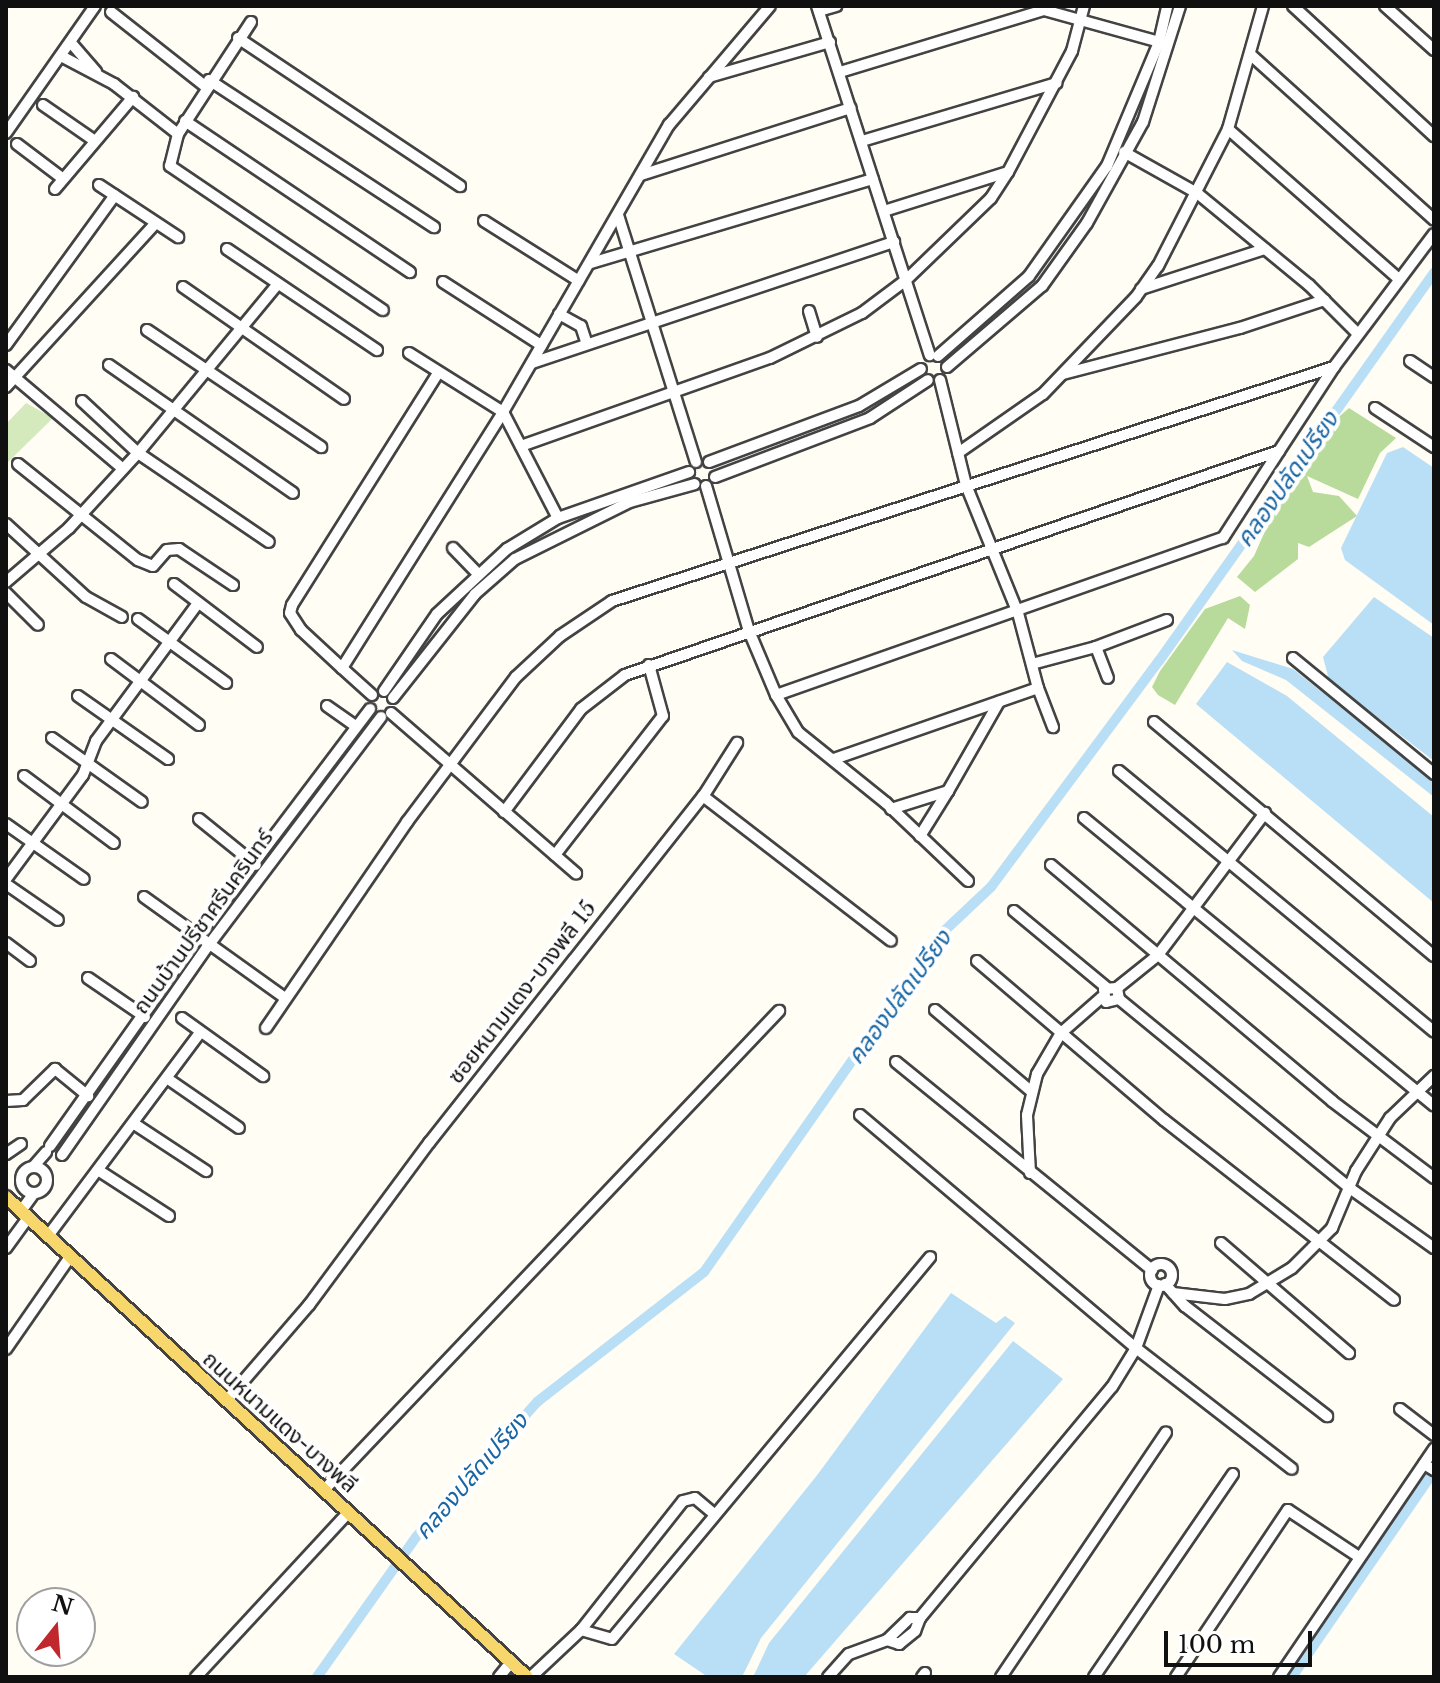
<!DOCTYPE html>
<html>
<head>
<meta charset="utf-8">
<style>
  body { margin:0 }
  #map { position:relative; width:1440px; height:1683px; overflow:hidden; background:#fffdf4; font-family:"Libre Baskerville","Noto Sans Thai",serif }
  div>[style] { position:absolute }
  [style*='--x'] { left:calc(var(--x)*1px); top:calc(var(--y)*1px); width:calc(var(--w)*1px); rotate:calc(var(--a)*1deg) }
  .green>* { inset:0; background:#d4eabd }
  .forest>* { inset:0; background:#b8db9c }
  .water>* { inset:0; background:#b9dff6 }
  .canal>* { height:10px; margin:-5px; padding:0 5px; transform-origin:5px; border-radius:5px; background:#b9dff6 }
  .roads { filter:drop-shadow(2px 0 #434343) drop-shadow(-2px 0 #434343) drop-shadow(0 2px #434343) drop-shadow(0 -2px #434343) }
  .minor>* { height:10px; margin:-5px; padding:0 5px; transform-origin:5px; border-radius:5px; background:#fff }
  .minor>.ring { margin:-5px; padding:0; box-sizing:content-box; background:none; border:10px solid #fff; border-radius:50% }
  .major>* { height:12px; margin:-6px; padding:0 6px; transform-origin:6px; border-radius:6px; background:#f7d66c }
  span { translate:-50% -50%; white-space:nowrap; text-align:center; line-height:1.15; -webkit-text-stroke:8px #fff; paint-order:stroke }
  .street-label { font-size:22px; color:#101010 }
  .water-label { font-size:24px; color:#1966a3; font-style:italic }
  .frame { position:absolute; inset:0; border:8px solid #101010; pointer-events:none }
  .north { position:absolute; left:16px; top:1587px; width:80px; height:80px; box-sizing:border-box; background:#fff; border:2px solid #9f9f9f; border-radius:50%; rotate:17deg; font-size:22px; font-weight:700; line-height:32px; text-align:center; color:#101010 }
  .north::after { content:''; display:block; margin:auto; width:28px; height:36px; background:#c1282e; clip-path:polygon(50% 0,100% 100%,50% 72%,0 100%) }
  .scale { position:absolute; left:1164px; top:1631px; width:148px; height:36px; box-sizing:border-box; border:4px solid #101010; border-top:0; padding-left:10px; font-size:24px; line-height:28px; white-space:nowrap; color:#101010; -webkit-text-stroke:6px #fff; paint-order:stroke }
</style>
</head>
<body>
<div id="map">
  <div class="green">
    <i style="clip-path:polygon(26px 403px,53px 418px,6px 464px,6px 424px)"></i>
  </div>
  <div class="forest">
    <i style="clip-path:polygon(1349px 408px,1396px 438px,1380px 453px,1358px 499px,1307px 476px,1313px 492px,1339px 496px,1357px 516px,1309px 547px,1298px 543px,1298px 559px,1255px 592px,1237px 577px,1254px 556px,1281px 495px,1292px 481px,1306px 475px,1300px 471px,1324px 430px)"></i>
    <i style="clip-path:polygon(1240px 596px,1250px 605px,1245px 629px,1228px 618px,1175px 705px,1158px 695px,1152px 687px,1160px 671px,1205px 609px)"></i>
  </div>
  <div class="water">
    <i style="clip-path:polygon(1403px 447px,1434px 468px,1434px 625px,1345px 560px,1341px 548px,1387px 453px)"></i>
    <i style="clip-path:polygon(1374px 597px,1434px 638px,1434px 761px,1329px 680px,1323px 657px)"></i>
    <i style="clip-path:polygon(1232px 650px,1293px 669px,1434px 781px,1434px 797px,1286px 680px,1242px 661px)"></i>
    <i style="clip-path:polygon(1227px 662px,1287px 696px,1434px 817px,1434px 903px,1196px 704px)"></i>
    <i style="clip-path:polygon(951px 1293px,996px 1323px,1005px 1316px,1015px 1323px,761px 1638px,742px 1677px,708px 1677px,674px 1654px,818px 1474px)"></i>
    <i style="clip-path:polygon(1013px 1341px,1063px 1379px,804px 1677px,753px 1677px,769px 1643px)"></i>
  </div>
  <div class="canal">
    <i style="--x:317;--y:1677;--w:171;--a:-54.7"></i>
    <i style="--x:416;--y:1537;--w:181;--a:-48.1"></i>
    <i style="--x:537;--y:1402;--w:212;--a:-37.9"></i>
    <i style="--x:704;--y:1272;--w:411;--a:-55"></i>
    <i style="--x:940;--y:935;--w:70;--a:-43.3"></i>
    <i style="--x:991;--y:887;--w:282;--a:-53.4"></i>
    <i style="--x:1159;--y:661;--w:476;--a:-54.7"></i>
    <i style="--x:1292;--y:1677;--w:250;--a:-55.4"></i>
  </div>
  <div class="roads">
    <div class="minor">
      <i style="--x:817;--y:6;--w:367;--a:72.1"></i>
      <i style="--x:1293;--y:6;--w:192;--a:42.7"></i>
      <i style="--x:1385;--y:6;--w:66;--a:41.9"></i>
      <i style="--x:819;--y:11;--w:18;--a:-16"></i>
      <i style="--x:111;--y:12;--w:120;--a:38.2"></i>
      <i style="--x:251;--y:22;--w:134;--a:123.1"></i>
      <i style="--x:178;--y:134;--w:33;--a:104"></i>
      <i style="--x:170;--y:166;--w:257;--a:34.1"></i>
      <i style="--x:238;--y:38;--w:267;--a:33.7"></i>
      <i style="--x:72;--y:44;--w:37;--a:49"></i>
      <i style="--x:1251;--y:55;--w:246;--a:42"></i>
      <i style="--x:63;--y:57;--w:58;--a:27.9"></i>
      <i style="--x:114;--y:84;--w:81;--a:38"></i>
      <i style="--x:840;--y:72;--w:213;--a:-16.9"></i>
      <i style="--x:1044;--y:10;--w:119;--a:15.5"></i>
      <i style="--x:709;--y:77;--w:126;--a:-16.1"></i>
      <i style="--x:209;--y:80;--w:269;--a:33.2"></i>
      <i style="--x:43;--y:105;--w:63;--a:34.7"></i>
      <i style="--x:185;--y:121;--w:271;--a:33.9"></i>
      <i style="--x:1228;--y:129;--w:227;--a:41.3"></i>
      <i style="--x:6;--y:133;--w:155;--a:-55"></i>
      <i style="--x:862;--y:141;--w:203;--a:-16.6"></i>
      <i style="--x:17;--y:144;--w:56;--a:37.1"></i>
      <i style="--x:1124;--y:152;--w:84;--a:29.3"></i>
      <i style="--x:1197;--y:193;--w:145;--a:39.4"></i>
      <i style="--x:1309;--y:285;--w:69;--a:45"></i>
      <i style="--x:641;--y:175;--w:220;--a:-17.7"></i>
      <i style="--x:99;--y:185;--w:95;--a:33.4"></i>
      <i style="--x:55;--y:189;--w:121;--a:-49.7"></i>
      <i style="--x:884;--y:211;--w:130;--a:-17.5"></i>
      <i style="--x:618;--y:215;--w:259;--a:72.5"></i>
      <i style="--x:484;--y:221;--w:112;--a:32.3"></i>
      <i style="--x:227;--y:249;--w:181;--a:34"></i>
      <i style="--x:591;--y:263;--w:294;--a:-16.6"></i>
      <i style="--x:443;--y:282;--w:117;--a:32.7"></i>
      <i style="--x:183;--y:287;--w:196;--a:34.8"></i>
      <i style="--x:1141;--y:289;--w:130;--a:-17.9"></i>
      <i style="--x:809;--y:311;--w:27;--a:73"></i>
      <i style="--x:559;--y:314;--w:25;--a:29"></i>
      <i style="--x:581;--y:326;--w:19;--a:72"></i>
      <i style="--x:147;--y:330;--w:210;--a:33.9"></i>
      <i style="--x:6;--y:345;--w:185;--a:-54"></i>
      <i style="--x:409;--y:353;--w:111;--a:32.1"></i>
      <i style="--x:503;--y:412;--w:119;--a:62.6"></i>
      <i style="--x:938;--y:356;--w:121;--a:-41.3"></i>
      <i style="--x:1029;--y:276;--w:135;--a:-54.7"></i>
      <i style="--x:1107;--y:166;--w:134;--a:-67.2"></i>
      <i style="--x:1159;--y:42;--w:37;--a:-77"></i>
      <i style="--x:1410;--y:361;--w:29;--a:34"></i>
      <i style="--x:532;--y:363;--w:382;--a:-18.5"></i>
      <i style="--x:109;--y:365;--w:224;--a:34.8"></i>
      <i style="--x:947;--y:367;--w:125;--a:-40.5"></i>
      <i style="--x:1042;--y:286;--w:77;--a:-54.5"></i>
      <i style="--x:1087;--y:223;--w:115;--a:-61"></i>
      <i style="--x:1143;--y:122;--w:122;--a:-72.3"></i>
      <i style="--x:6;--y:370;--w:153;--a:40.2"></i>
      <i style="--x:1063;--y:374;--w:183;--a:-14.6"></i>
      <i style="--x:1240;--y:328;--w:89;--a:-18.4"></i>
      <i style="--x:940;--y:380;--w:108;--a:76.1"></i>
      <i style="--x:966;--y:485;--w:138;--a:67.9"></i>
      <i style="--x:1018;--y:613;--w:78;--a:75.1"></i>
      <i style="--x:6;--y:387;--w:222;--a:-47.6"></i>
      <i style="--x:82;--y:401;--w:76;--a:42.9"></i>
      <i style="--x:138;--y:453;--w:158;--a:34.2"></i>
      <i style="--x:1375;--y:408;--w:71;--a:33.5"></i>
      <i style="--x:521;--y:446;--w:264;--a:-19.5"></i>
      <i style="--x:770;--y:358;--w:102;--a:-26.1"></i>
      <i style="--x:862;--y:313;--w:55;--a:-36.9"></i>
      <i style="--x:906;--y:280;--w:118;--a:-44"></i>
      <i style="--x:991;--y:198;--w:31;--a:-57"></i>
      <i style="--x:1008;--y:172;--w:137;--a:-62.1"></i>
      <i style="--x:1072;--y:51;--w:47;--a:-75.1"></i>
      <i style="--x:958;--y:453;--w:103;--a:-34.8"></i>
      <i style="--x:1043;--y:394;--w:134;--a:-46.2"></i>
      <i style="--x:1136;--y:297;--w:38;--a:-55"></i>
      <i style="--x:1158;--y:266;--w:154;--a:-62.9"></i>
      <i style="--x:1228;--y:129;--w:128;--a:-74.1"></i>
      <i style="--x:709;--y:462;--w:160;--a:-20.5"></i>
      <i style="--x:859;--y:406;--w:72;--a:-30.8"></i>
      <i style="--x:18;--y:464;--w:154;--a:38.7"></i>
      <i style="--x:138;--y:560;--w:16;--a:22"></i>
      <i style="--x:153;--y:566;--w:21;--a:-49"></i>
      <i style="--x:167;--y:550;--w:12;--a:-5"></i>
      <i style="--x:179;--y:549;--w:65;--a:33.7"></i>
      <i style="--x:715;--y:477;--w:166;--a:-20.8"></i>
      <i style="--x:870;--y:418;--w:69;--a:-33.2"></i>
      <i style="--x:706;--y:486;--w:151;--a:73.5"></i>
      <i style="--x:749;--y:631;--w:69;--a:67.1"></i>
      <i style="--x:6;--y:524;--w:108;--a:42.4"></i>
      <i style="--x:86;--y:597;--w:41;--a:29.1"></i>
      <i style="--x:453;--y:548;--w:35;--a:46"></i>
      <i style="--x:6;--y:582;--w:83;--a:-40.6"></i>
      <i style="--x:69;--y:528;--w:102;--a:-47.4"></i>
      <i style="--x:138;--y:453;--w:219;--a:-50.4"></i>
      <i style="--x:174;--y:584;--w:104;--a:37.2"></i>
      <i style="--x:6;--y:593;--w:45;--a:45"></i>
      <i style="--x:138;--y:619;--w:109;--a:36"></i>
      <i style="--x:1096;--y:647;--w:33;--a:69"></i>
      <i style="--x:1293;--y:658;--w:183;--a:39.4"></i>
      <i style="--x:111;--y:659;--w:110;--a:36.9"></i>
      <i style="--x:1032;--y:664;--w:66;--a:-14.9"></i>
      <i style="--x:1096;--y:647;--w:76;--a:-20.8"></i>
      <i style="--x:342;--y:668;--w:56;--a:-137.2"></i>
      <i style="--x:301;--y:630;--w:20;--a:-123"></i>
      <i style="--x:290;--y:613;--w:8;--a:-76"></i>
      <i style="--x:292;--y:605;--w:274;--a:-57.8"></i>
      <i style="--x:384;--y:691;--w:93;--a:-55.5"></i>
      <i style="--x:437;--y:614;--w:96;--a:-42.9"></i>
      <i style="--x:507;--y:549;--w:60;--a:-31.3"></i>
      <i style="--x:558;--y:518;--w:139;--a:-19.3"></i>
      <i style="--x:372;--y:695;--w:40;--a:-138"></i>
      <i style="--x:342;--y:668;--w:302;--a:-57.8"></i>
      <i style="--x:503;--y:412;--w:332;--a:-60"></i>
      <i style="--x:669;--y:125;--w:156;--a:-49.7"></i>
      <i style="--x:78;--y:696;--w:110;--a:35"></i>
      <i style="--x:393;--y:698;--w:132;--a:-51.7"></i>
      <i style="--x:475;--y:594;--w:53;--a:-41.2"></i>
      <i style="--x:515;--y:559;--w:128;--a:-26.4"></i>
      <i style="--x:630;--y:502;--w:67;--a:-15.5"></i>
      <i style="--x:327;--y:706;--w:35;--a:35"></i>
      <i style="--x:391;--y:713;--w:245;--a:40.9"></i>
      <i style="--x:1154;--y:722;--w:365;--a:39.9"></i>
      <i style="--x:52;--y:738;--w:110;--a:35.4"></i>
      <i style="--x:834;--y:759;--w:216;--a:-19.2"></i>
      <i style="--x:1038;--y:688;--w:42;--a:69"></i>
      <i style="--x:1119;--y:771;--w:409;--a:39.6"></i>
      <i style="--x:24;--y:776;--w:112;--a:36.7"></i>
      <i style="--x:704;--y:795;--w:62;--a:-57.6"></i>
      <i style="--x:891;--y:809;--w:60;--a:-17.5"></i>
      <i style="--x:948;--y:791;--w:103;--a:-60.2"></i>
      <i style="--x:504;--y:812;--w:129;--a:-53.2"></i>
      <i style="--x:581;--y:709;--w:56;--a:-37.7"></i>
      <i style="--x:625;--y:675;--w:691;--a:-18.91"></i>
      <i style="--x:1279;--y:451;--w:100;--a:-56.8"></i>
      <i style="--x:1084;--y:818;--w:453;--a:39.4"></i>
      <i style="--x:199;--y:819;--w:73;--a:38.9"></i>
      <i style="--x:6;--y:824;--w:95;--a:35.2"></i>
      <i style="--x:920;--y:836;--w:53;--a:-58.1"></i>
      <i style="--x:555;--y:855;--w:176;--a:-52.2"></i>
      <i style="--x:663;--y:716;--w:53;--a:-105.4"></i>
      <i style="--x:1051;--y:865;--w:367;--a:40"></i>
      <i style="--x:1332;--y:1101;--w:128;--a:37"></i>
      <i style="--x:6;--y:879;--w:129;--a:-53.5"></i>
      <i style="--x:83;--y:775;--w:36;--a:-69"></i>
      <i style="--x:96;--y:741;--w:172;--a:-53.5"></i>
      <i style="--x:968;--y:881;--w:113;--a:-136.4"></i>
      <i style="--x:886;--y:803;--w:113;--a:-141.1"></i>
      <i style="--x:798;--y:732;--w:43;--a:-120.7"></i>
      <i style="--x:776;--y:695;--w:474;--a:-19.4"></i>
      <i style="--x:1223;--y:538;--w:103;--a:-57.2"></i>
      <i style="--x:6;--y:884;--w:63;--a:34.7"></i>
      <i style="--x:144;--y:897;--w:173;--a:35.6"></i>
      <i style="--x:1014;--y:911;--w:119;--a:39.6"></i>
      <i style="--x:6;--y:943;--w:30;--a:37"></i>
      <i style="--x:977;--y:961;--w:245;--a:40.4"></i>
      <i style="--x:1164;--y:1120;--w:292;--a:38"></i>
      <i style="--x:88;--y:978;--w:69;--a:34.4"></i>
      <i style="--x:1117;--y:988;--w:11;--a:80"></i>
      <i style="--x:1119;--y:999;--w:13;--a:167"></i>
      <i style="--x:1106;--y:1002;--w:13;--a:-99"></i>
      <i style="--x:1104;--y:989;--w:13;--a:-4"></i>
      <i style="--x:1117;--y:988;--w:53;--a:-38.8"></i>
      <i style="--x:1158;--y:955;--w:178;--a:-53"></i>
      <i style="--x:1119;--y:999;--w:300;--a:39.3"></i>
      <i style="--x:1351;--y:1189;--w:102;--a:35.4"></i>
      <i style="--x:935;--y:1010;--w:127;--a:40.2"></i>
      <i style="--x:182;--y:1018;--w:100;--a:35.6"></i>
      <i style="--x:266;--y:1028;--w:250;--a:-55.6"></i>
      <i style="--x:407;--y:822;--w:181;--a:-53.1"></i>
      <i style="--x:516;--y:677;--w:60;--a:-43"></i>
      <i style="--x:560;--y:636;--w:63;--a:-33.9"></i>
      <i style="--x:612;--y:601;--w:759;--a:-17.96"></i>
      <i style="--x:1334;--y:367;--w:166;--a:-53.1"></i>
      <i style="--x:896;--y:1062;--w:330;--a:39.1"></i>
      <i style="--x:168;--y:1079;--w:86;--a:34.6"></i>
      <i style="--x:6;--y:1101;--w:17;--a:-3"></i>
      <i style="--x:23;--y:1100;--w:45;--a:-44.1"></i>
      <i style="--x:55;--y:1069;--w:43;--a:39.3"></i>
      <i style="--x:860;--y:1115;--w:361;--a:40.2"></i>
      <i style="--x:1136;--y:1348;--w:197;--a:37.8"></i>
      <i style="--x:136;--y:1125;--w:84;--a:33.3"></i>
      <i style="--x:50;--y:1146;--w:255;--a:-54.7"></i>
      <i style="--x:197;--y:938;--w:287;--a:-52.9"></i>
      <i style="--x:6;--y:1154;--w:18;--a:-34"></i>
      <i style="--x:62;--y:1155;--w:255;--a:-55.1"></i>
      <i style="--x:208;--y:946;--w:287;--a:-52.9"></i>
      <i style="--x:33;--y:1167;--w:20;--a:-49"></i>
      <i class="ring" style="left:21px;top:1167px;width:16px;height:16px"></i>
      <i style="--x:101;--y:1172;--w:81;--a:32.9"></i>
      <i style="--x:1030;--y:1173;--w:58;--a:-93"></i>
      <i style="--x:1027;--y:1115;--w:42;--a:-76.3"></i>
      <i style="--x:1037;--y:1074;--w:48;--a:-59.7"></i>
      <i style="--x:1061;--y:1033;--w:55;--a:-41.3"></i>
      <i style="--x:21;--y:1211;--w:22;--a:-54"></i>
      <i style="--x:48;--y:1236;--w:254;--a:-53.2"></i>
      <i style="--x:1221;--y:1243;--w:169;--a:40.7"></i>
      <i style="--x:6;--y:1248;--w:37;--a:-54"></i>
      <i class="ring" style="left:1150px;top:1264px;width:12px;height:12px"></i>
      <i style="--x:1165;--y:1284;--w:30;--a:48"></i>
      <i style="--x:1185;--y:1306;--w:180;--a:37.8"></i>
      <i style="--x:1173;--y:1293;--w:52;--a:6.6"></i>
      <i style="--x:1225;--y:1299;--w:25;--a:-12"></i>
      <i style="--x:1249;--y:1294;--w:50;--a:-31.2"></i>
      <i style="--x:1292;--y:1268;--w:57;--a:-45"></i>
      <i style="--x:1332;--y:1228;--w:62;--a:-67.2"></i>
      <i style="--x:1356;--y:1171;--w:63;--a:-57.3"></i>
      <i style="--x:1390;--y:1118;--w:61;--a:-43.7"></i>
      <i style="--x:6;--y:1349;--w:112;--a:-55.2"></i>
      <i style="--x:227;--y:1400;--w:125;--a:-49.2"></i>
      <i style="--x:309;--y:1305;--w:202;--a:-53.5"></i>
      <i style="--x:429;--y:1143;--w:442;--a:-51.7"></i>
      <i style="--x:703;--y:796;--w:237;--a:37.6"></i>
      <i style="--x:1400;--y:1409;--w:43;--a:37.4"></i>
      <i style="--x:1424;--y:1464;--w:12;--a:31"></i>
      <i style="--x:324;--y:1490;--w:661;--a:-46.47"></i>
      <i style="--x:581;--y:1630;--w:164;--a:-51.7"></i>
      <i style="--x:683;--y:1501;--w:12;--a:-14"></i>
      <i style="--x:695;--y:1498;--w:23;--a:40"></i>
      <i style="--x:887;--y:1640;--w:32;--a:-44"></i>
      <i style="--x:910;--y:1618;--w:10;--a:0"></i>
      <i style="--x:196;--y:1677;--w:225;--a:-47.2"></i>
      <i style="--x:499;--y:1677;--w:19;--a:-51"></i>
      <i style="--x:531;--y:1677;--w:69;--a:-43.2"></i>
      <i style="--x:581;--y:1630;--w:32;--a:16"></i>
      <i style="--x:612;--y:1639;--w:497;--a:-50.2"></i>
      <i style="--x:828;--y:1677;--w:31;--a:-48"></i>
      <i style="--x:849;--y:1654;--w:40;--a:-20.2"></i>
      <i style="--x:887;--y:1640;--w:13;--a:18"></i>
      <i style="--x:899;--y:1644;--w:21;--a:-39"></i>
      <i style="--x:915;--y:1631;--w:14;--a:-69"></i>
      <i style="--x:920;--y:1618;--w:300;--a:-50.3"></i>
      <i style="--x:1112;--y:1387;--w:46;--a:-58.4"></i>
      <i style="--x:1136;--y:1348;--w:67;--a:-69.9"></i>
      <i style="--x:922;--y:1677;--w:5;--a:-53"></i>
      <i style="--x:1001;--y:1677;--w:295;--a:-56"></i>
      <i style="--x:1094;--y:1677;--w:246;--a:-55.6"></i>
      <i style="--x:1176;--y:1677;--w:201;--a:-56.2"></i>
      <i style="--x:1288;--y:1510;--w:85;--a:33.5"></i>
      <i style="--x:1279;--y:1677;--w:276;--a:-55.8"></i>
    </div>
    <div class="major">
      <i style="--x:6;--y:1197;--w:708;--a:42.65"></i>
    </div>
  </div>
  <div class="street-label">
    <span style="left:203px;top:922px;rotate:-54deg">ถนนบ้านปรีชาศรีนครินทร์</span>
    <span style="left:522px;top:992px;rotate:-52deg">ซอยหนามแดง-บางพลี 15</span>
    <span style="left:280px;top:1422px;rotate:42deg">ถนนหนามแดง-บางพลี</span>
  </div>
  <div class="water-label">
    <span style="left:1287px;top:479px;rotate:-55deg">คลองปลัดเปรียง</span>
    <span style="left:899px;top:997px;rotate:-54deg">คลองปลัดเปรียง</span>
    <span style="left:471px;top:1476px;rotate:-49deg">คลองปลัดเปรียง</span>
  </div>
  <div class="frame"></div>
  <div class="north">N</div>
  <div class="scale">100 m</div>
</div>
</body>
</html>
